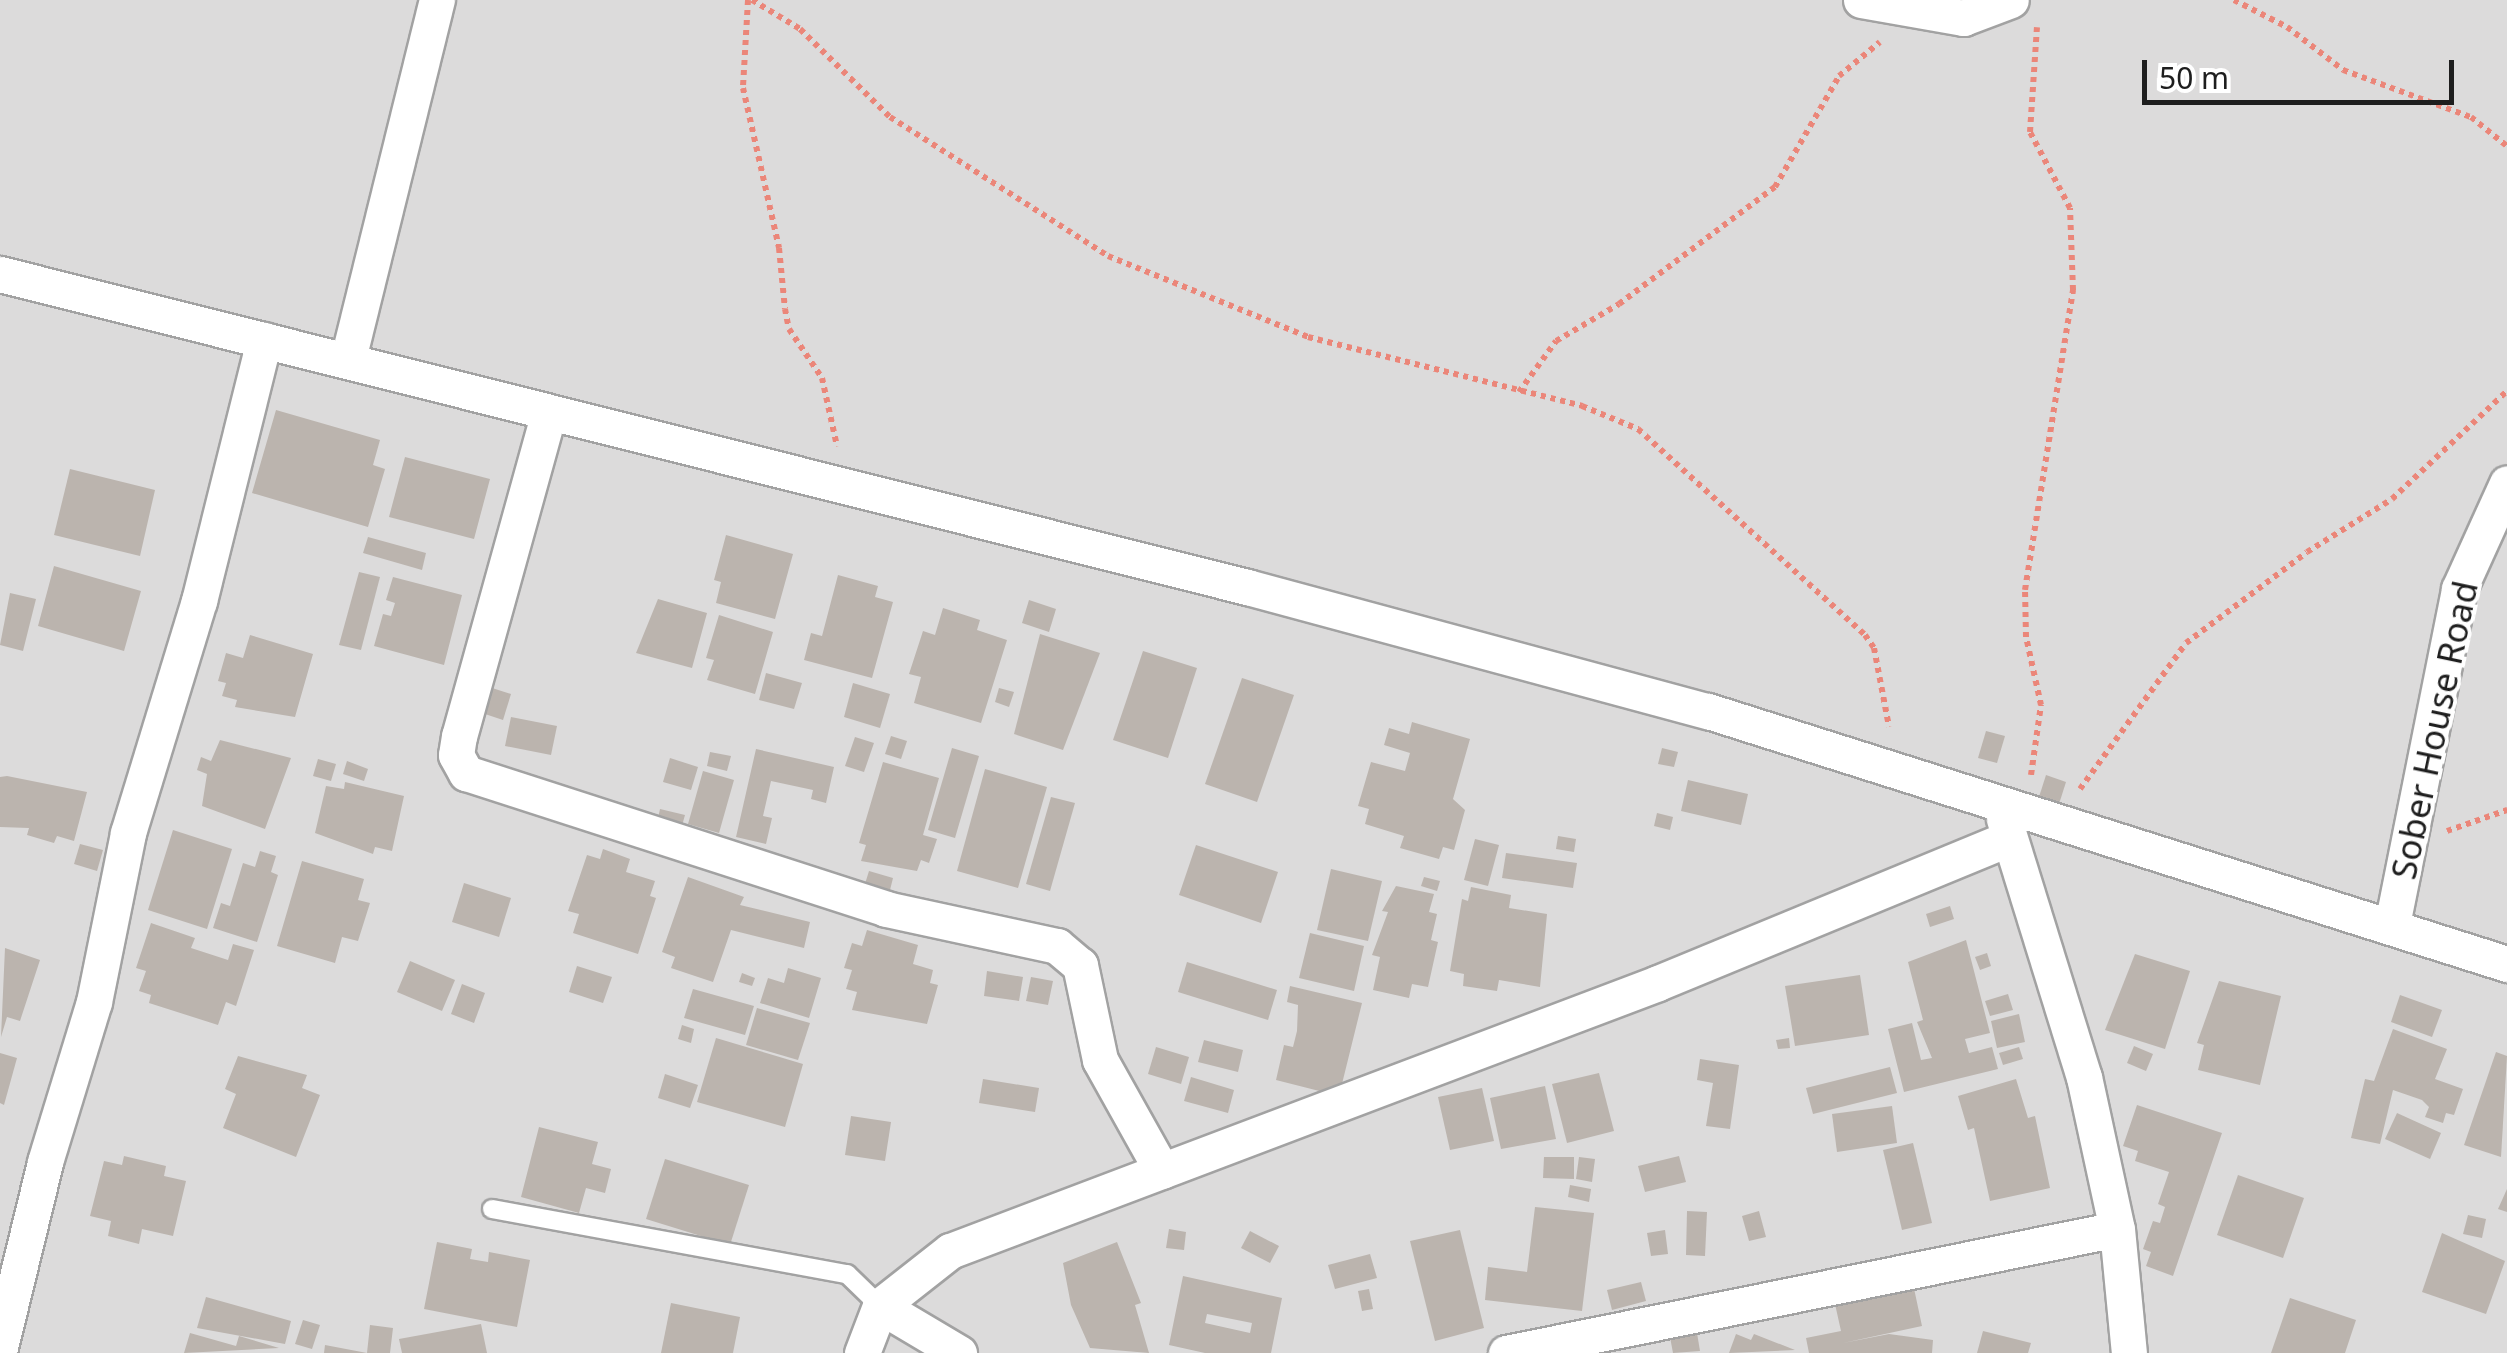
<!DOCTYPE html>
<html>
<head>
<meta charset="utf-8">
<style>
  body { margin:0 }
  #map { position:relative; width:2507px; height:1353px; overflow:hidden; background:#eeebe6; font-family:"Noto Sans",sans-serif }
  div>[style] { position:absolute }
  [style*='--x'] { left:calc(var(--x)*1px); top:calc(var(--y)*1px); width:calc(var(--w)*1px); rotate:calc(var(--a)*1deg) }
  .residential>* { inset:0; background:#dcdbdb }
  .building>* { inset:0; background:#bbb4ae }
  .path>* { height:6px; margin-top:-3px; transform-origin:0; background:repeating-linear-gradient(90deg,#eb8679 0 5px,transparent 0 10px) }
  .roads { filter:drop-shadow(2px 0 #a2a2a2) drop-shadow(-2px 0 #a2a2a2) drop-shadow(0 2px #a2a2a2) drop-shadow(0 -2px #a2a2a2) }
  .lane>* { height:18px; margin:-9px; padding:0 9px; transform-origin:9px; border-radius:9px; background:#fff }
  .street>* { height:35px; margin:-17.5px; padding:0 17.5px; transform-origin:17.5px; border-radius:17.5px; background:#fff }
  span { translate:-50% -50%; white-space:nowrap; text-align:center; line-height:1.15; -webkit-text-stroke:8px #fff; paint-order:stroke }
  .street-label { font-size:35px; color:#1e1e1e }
  .scale { position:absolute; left:2142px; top:60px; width:312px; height:45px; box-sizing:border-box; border:5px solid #1e1e1e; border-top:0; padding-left:12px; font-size:30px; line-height:35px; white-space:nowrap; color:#1e1e1e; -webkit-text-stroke:8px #fff; paint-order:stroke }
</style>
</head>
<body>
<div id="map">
  <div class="residential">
    <i style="clip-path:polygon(0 0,2507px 0,2507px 1353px,0 1353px)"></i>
  </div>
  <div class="building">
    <i style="clip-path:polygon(276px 410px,380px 440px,373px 465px,385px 469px,368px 527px,252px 493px)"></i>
    <i style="clip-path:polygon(405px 457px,490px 479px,474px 539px,389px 517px)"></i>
    <i style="clip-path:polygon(70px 469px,155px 490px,140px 556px,54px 535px)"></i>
    <i style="clip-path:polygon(726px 535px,793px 554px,775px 619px,716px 603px,721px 582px,714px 580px)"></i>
    <i style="clip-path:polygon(368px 537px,426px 553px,422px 570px,363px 553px)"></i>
    <i style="clip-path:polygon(54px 566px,141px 591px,124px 651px,38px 626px)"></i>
    <i style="clip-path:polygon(359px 572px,380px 577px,361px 650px,339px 645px)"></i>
    <i style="clip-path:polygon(838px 575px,878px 586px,875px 597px,893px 602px,872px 678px,804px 660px,811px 633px,822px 636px)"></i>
    <i style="clip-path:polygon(393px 577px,462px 595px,444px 665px,374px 646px,383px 614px,391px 616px,395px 603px,386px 600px)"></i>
    <i style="clip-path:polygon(10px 593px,36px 599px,23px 651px,0 645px)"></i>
    <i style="clip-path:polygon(658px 599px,707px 613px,692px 668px,636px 653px)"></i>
    <i style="clip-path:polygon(1029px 600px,1056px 609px,1049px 632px,1022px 623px)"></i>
    <i style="clip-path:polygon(943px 608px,980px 620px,977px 630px,1007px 640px,981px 723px,914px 703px,921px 677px,909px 674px,923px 631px,935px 635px)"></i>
    <i style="clip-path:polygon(719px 615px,773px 632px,755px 694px,707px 680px,714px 660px,706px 658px)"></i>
    <i style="clip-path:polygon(1040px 634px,1100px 653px,1063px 750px,1014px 734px)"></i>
    <i style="clip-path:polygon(250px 635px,313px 654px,295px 717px,235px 707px,237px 700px,222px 696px,226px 683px,218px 681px,226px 653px,243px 658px)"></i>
    <i style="clip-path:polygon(1143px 651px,1197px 668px,1168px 758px,1113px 740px)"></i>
    <i style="clip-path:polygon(766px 673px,802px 683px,794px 709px,759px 700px)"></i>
    <i style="clip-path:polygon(1242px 678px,1294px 695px,1257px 802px,1205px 784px)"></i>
    <i style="clip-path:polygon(853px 683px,890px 694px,880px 728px,844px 717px)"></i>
    <i style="clip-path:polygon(489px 687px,511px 694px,503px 720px,482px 713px)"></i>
    <i style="clip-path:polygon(999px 688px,1014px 692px,1009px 707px,995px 702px)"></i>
    <i style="clip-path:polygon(511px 717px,557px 726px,551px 755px,505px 746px)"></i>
    <i style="clip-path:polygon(1412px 722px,1470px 739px,1453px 799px,1465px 810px,1454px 850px,1443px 847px,1439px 859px,1400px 848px,1404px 836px,1365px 824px,1369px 809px,1358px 806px,1371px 762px,1405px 771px,1410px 753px,1384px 745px,1389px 728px,1409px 734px)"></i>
    <i style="clip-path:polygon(1986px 731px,2005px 736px,1997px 763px,1978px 758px)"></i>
    <i style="clip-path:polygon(891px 736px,907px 741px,901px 759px,885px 754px)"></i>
    <i style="clip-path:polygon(855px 737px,874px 743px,864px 772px,845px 766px)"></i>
    <i style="clip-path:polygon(220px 740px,291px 758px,265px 829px,202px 806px,207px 774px,197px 770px,201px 757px,211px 761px)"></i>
    <i style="clip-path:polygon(952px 748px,979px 756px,955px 838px,928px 830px)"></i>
    <i style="clip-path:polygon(1662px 748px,1678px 752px,1674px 767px,1658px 764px)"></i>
    <i style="clip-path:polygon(756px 749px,834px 767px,826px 803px,811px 799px,813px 790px,771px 781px,763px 816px,772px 818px,766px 844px,736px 837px)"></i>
    <i style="clip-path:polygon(710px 752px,731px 756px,727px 771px,707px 766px)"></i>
    <i style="clip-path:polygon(670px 758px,698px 767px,691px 790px,663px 782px)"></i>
    <i style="clip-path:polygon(318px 759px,336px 764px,331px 781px,313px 776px)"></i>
    <i style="clip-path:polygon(347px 761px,368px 769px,364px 781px,343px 774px)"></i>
    <i style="clip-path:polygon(883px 762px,939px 778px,923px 835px,937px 839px,929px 863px,921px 860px,917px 871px,861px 861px,866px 845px,859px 843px)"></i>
    <i style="clip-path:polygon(985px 769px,1047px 787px,1018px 888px,957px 871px)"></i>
    <i style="clip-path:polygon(703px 771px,734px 780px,719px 833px,688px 824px)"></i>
    <i style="clip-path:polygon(2046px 775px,2066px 782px,2059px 804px,2039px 797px)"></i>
    <i style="clip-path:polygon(7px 776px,87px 792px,74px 841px,57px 836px,54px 843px,27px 835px,29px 828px,0 827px,0 777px)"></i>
    <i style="clip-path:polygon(1688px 780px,1748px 794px,1741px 825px,1681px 811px)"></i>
    <i style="clip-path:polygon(345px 782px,404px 796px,392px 851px,375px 847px,373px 854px,315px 833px,326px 786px,344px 789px)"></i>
    <i style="clip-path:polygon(1051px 797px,1075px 803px,1050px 891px,1026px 884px)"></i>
    <i style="clip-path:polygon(660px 809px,685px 815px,681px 829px,657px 823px)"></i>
    <i style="clip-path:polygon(1657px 813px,1673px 817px,1670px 830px,1654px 826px)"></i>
    <i style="clip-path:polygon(173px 830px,232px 849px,207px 929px,148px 910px)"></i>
    <i style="clip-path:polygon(1558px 836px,1576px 839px,1574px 852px,1556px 849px)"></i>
    <i style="clip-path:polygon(1475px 839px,1499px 845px,1488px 886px,1464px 880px)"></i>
    <i style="clip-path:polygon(80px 844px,103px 850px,97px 871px,74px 864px)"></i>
    <i style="clip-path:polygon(1196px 845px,1278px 872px,1261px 923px,1179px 895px)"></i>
    <i style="clip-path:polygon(603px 849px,630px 859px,626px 872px,655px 881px,650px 896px,656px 898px,638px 954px,573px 933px,579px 914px,568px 911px,587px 855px,600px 859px)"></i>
    <i style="clip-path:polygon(260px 851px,276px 856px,271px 872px,278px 875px,257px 942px,213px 928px,221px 903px,230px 906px,243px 863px,255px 867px)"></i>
    <i style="clip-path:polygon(1506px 853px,1577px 863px,1573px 888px,1502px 878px)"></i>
    <i style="clip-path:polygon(302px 861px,364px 879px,358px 900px,370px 903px,358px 941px,342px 937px,335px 963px,277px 946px)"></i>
    <i style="clip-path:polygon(1331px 869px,1382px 881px,1368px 941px,1317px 930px)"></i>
    <i style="clip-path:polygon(869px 871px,893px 878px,888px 898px,863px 890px)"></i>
    <i style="clip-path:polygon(688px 877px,744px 897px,740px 905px,810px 922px,804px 948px,731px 930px,713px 982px,671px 968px,675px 957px,662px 952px)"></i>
    <i style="clip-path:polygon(1424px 877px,1440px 881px,1437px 891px,1421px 886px)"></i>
    <i style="clip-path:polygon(464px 883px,511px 898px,499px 937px,452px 922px)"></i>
    <i style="clip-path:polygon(1396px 886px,1434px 894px,1429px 912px,1437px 914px,1431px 940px,1438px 942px,1428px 987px,1412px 984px,1409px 998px,1373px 990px,1380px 957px,1372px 955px,1388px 912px,1382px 911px)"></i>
    <i style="clip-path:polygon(1471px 887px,1511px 895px,1509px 908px,1547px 914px,1540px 987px,1499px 980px,1497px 991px,1463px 986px,1464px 974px,1450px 971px,1462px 899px,1468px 901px)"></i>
    <i style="clip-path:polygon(1950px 906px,1954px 919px,1930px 927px,1926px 914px)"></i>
    <i style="clip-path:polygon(151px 923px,195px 938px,191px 948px,228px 960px,233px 944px,254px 950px,236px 1006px,226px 1002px,218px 1025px,149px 1003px,151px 995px,139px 991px,146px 971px,136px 968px)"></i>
    <i style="clip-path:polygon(867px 930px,918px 945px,913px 964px,933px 970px,930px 983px,938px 985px,927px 1024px,852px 1010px,857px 992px,846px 989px,852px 970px,844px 968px,852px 943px,862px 946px)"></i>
    <i style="clip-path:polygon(1310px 933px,1364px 946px,1354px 991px,1299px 978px)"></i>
    <i style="clip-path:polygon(1966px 940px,1990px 1033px,1965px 1039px,1969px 1053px,1992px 1047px,1998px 1069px,1904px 1092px,1888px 1029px,1912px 1023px,1921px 1060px,1932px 1058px,1917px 1022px,1923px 1020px,1908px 962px)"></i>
    <i style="clip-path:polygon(5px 948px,40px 960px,20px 1021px,7px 1017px,1px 1037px)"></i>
    <i style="clip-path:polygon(1987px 953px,1991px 966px,1980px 970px,1975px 957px)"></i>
    <i style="clip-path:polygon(2135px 954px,2190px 971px,2165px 1049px,2105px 1030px)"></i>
    <i style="clip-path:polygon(410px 961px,455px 980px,442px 1011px,397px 992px)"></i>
    <i style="clip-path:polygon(1187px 962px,1277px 990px,1268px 1020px,1178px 992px)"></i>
    <i style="clip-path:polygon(577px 966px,612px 977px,603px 1003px,569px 992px)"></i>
    <i style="clip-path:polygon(788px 968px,821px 978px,809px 1018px,760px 1003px,768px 978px,784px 983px)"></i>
    <i style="clip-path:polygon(987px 971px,1023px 977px,1019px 1001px,984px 996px)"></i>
    <i style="clip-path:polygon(742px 973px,755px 978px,752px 986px,739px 982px)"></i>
    <i style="clip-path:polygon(1860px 975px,1869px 1035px,1795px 1046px,1785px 986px)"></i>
    <i style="clip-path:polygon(1031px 977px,1053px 981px,1048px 1005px,1026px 1001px)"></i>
    <i style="clip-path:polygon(2219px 981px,2281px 996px,2260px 1085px,2198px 1070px,2204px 1045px,2197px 1043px)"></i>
    <i style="clip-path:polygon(462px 984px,485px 993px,474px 1023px,451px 1014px)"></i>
    <i style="clip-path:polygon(1290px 986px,1362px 1003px,1339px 1096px,1276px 1080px,1284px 1045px,1293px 1047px,1297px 1031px,1298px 1005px,1287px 1002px)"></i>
    <i style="clip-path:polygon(693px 989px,754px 1006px,745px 1035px,684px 1018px)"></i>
    <i style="clip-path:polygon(2008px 994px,2013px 1010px,1990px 1016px,1985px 1001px)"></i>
    <i style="clip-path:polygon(2400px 995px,2442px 1010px,2432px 1037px,2391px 1022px)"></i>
    <i style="clip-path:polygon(757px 1008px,810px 1023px,798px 1060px,746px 1045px)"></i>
    <i style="clip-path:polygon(2019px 1014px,2025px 1042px,1997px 1048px,1991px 1021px)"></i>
    <i style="clip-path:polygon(682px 1025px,694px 1029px,691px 1043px,678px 1039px)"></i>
    <i style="clip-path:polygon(2393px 1029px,2447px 1049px,2435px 1079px,2463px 1089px,2454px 1115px,2446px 1113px,2443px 1123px,2425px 1117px,2429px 1107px,2422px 1100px,2393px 1090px,2380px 1144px,2351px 1138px,2365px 1079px,2374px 1081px)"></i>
    <i style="clip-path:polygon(716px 1038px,803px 1064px,785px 1127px,697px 1102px)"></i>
    <i style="clip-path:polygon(1789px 1038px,1790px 1048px,1778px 1049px,1776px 1040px)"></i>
    <i style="clip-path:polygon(1204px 1040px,1243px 1050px,1238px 1072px,1198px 1062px)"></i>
    <i style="clip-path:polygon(2134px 1046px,2153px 1054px,2146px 1071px,2127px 1063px)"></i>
    <i style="clip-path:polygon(1156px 1047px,1189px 1057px,1181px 1084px,1148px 1074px)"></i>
    <i style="clip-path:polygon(2019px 1047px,2023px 1059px,2003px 1065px,1999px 1053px)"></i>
    <i style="clip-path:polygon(2496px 1052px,2507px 1056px,2501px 1157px,2464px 1145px)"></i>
    <i style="clip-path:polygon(0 1053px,17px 1058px,4px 1105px,0 1103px)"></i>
    <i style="clip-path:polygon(238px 1056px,307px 1075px,302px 1088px,320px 1095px,296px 1157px,223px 1128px,236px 1094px,225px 1089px)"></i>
    <i style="clip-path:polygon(1700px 1059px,1739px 1065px,1730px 1129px,1706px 1126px,1713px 1083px,1697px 1080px)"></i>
    <i style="clip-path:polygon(1890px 1067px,1897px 1093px,1813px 1114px,1806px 1088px)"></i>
    <i style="clip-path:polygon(1599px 1073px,1614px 1131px,1567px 1143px,1552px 1084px)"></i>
    <i style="clip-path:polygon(665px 1074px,698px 1085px,690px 1108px,658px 1098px)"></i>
    <i style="clip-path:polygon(1191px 1077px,1234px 1090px,1228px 1113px,1184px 1101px)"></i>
    <i style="clip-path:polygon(983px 1079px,1039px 1088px,1035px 1112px,979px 1103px)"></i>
    <i style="clip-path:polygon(2016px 1079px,2028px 1118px,2035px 1116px,2050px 1188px,1990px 1201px,1974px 1128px,1968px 1130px,1958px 1096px)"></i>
    <i style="clip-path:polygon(1545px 1086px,1556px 1139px,1501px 1149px,1490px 1098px)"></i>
    <i style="clip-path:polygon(1482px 1088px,1494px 1141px,1450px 1150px,1438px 1097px)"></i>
    <i style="clip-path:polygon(2137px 1105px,2222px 1133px,2173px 1276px,2146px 1266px,2151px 1252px,2143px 1249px,2153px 1221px,2160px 1223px,2165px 1207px,2158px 1204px,2169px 1172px,2135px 1161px,2138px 1151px,2123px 1146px)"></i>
    <i style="clip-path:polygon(1892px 1106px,1897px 1143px,1837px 1152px,1832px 1114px)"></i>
    <i style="clip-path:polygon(2397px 1113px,2441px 1133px,2430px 1159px,2385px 1139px)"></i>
    <i style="clip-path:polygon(851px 1116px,891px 1122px,885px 1161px,845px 1155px)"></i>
    <i style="clip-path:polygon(539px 1127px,598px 1142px,592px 1164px,611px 1169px,605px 1193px,586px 1188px,579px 1213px,521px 1197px)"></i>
    <i style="clip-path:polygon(1913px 1143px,1932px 1223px,1902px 1230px,1883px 1150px)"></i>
    <i style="clip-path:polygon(124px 1156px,166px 1166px,164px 1176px,186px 1181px,173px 1236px,142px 1229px,139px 1244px,108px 1236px,111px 1221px,90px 1216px,104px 1161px,122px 1165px)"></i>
    <i style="clip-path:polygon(1679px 1156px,1686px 1182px,1645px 1192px,1638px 1166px)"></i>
    <i style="clip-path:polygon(1544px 1157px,1574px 1157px,1574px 1179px,1543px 1178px)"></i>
    <i style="clip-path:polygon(1579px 1157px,1595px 1159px,1592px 1182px,1576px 1179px)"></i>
    <i style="clip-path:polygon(665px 1159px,749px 1185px,730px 1245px,646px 1219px)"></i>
    <i style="clip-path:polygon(2238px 1175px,2304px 1198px,2283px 1258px,2217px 1235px)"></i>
    <i style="clip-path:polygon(1570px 1185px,1591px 1189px,1589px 1202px,1568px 1197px)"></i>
    <i style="clip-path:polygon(2507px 1189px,2507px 1212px,2498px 1209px)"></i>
    <i style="clip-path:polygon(1535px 1207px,1594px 1213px,1582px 1311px,1485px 1300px,1488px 1267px,1527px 1272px)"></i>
    <i style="clip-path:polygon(1687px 1211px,1707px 1212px,1705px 1256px,1686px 1255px)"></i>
    <i style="clip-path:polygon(1759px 1211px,1766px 1237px,1749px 1241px,1742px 1216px)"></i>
    <i style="clip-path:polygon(2468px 1215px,2486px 1219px,2482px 1238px,2463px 1234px)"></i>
    <i style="clip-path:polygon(1169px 1229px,1186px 1232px,1184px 1250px,1166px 1248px)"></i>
    <i style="clip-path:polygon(1460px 1230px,1484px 1328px,1435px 1341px,1410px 1241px)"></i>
    <i style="clip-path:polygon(1665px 1230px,1668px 1254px,1651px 1256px,1647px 1233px)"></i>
    <i style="clip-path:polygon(1250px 1231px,1279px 1246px,1270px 1263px,1241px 1248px)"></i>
    <i style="clip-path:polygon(2442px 1233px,2505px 1261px,2486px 1314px,2422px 1292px)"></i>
    <i style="clip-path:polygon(437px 1242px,472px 1249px,470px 1259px,488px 1262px,489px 1252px,530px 1260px,517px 1327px,424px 1309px)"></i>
    <i style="clip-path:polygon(1117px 1242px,1141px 1303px,1135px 1305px,1149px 1353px,1090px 1348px,1071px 1305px,1063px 1263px)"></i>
    <i style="clip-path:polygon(1370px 1254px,1377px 1278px,1335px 1289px,1328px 1265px)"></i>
    <i style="clip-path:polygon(evenodd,1183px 1276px,1282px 1298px,1271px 1353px,1205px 1353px,1169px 1345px,1183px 1276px,1207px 1314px,1252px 1323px,1250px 1333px,1205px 1323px,1207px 1314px)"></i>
    <i style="clip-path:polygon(1912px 1279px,1922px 1326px,1843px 1343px,1889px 1334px,1933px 1340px,1932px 1353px,1809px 1353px,1806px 1338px,1841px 1331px,1833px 1295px)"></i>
    <i style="clip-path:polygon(1641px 1282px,1646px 1301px,1612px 1310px,1607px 1290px)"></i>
    <i style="clip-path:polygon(1369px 1289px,1373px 1309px,1362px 1311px,1358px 1291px)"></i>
    <i style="clip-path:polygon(206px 1297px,291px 1321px,285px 1344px,197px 1328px)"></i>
    <i style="clip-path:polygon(2290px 1298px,2356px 1320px,2345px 1353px,2271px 1353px)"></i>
    <i style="clip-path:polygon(671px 1303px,740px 1317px,733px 1353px,661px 1353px)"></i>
    <i style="clip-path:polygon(303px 1320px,320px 1325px,312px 1349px,295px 1344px)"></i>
    <i style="clip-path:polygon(1695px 1321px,1700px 1351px,1673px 1353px,1668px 1326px)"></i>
    <i style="clip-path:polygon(481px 1324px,487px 1353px,402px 1353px,399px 1339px)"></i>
    <i style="clip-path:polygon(370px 1325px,393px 1328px,390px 1353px,324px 1353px,325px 1345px,367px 1353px)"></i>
    <i style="clip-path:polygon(1983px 1331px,2031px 1343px,2028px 1353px,1977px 1353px)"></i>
    <i style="clip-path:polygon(190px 1333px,236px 1346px,239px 1336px,279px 1348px,184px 1353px)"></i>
    <i style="clip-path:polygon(1736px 1334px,1751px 1340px,1754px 1334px,1795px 1350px,1729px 1353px)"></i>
  </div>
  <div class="path">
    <i style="--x:748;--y:0;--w:88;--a:93.3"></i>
    <i style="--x:743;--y:88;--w:164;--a:77.3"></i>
    <i style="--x:779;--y:248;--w:61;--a:84.4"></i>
    <i style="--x:785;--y:309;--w:20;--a:79"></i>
    <i style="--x:789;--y:329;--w:59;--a:56"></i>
    <i style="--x:822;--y:378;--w:70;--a:77.6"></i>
    <i style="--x:752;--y:0;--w:56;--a:31.1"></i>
    <i style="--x:800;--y:29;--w:126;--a:44.4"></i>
    <i style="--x:890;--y:117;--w:259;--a:32.5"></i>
    <i style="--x:1108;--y:256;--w:216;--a:22"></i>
    <i style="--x:1308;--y:337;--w:283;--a:14.1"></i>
    <i style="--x:1582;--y:406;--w:61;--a:22.3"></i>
    <i style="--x:1638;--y:429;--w:307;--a:42.2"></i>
    <i style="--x:1865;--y:635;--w:16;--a:55"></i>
    <i style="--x:1874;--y:648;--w:80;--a:79.2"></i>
    <i style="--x:2234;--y:0;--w:59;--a:27"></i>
    <i style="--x:2287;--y:27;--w:71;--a:37.5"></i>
    <i style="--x:2343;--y:70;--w:136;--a:20.2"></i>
    <i style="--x:2471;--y:117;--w:46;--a:38.9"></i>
    <i style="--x:1519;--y:392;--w:63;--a:-54"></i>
    <i style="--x:1556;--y:341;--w:73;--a:-30.4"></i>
    <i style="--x:1619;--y:304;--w:195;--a:-36.9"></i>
    <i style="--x:1775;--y:187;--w:128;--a:-60"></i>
    <i style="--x:1839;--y:76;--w:53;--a:-39.7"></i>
    <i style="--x:2031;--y:775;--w:71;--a:-81.9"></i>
    <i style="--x:2041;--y:705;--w:70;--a:-102.4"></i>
    <i style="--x:2026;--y:637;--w:47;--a:-91.2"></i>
    <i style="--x:2025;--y:590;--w:304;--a:-80.9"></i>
    <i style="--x:2073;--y:290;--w:82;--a:-92.1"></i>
    <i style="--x:2070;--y:208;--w:86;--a:-117.8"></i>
    <i style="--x:2030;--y:132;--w:105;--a:-86.2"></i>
    <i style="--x:2080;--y:789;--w:180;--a:-54"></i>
    <i style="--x:2186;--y:643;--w:151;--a:-36.9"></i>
    <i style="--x:2307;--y:552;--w:100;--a:-31.9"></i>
    <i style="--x:2392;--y:499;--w:158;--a:-43.2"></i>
    <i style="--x:2447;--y:831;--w:64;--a:-19.3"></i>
  </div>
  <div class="roads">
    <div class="lane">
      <i style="--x:492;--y:1209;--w:361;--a:10.4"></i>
      <i style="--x:847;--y:1274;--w:46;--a:44.1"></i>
    </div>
    <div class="street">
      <i style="--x:1861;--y:0;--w:104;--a:10"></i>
      <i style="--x:1963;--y:18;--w:51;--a:-20.6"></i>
      <i style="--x:0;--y:274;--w:1286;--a:14.09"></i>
      <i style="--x:1247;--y:587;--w:477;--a:15.1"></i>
      <i style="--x:1708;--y:711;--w:838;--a:17.57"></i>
      <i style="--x:348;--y:359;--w:370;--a:-76.1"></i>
      <i style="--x:549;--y:412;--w:336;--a:105.5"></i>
      <i style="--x:459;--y:736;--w:19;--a:99"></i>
      <i style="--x:456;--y:755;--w:21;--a:61"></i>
      <i style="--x:466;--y:773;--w:441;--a:17.9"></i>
      <i style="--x:886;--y:909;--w:175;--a:12.2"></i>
      <i style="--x:1057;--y:946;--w:30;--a:40"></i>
      <i style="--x:1080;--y:965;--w:97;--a:78.1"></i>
      <i style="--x:1100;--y:1060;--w:127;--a:60.8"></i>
      <i style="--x:2004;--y:819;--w:270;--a:72.8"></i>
      <i style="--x:2084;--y:1077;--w:156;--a:77.8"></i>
      <i style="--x:2117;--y:1229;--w:125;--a:84.5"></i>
      <i style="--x:2392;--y:925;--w:343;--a:-78.7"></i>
      <i style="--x:2459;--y:589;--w:116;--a:-65.6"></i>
      <i style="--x:880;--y:1306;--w:92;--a:30.7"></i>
      <i style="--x:0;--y:1347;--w:190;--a:-76.3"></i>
      <i style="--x:45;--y:1162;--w:167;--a:-73"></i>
      <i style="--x:94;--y:1002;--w:172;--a:-78.6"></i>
      <i style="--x:128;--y:833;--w:243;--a:-73"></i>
      <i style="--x:199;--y:601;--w:269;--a:-76"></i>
      <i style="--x:862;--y:1353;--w:50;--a:-69"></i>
      <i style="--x:880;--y:1306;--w:89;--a:-38.2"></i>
      <i style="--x:950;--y:1251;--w:757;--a:-20.73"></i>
      <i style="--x:1658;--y:983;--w:378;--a:-22.4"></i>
      <i style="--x:1506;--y:1353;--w:623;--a:-11.47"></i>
    </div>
  </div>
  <div class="street-label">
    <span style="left:2434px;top:730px;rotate:-78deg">Sober House Road</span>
  </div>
  <div class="scale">50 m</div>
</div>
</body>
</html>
